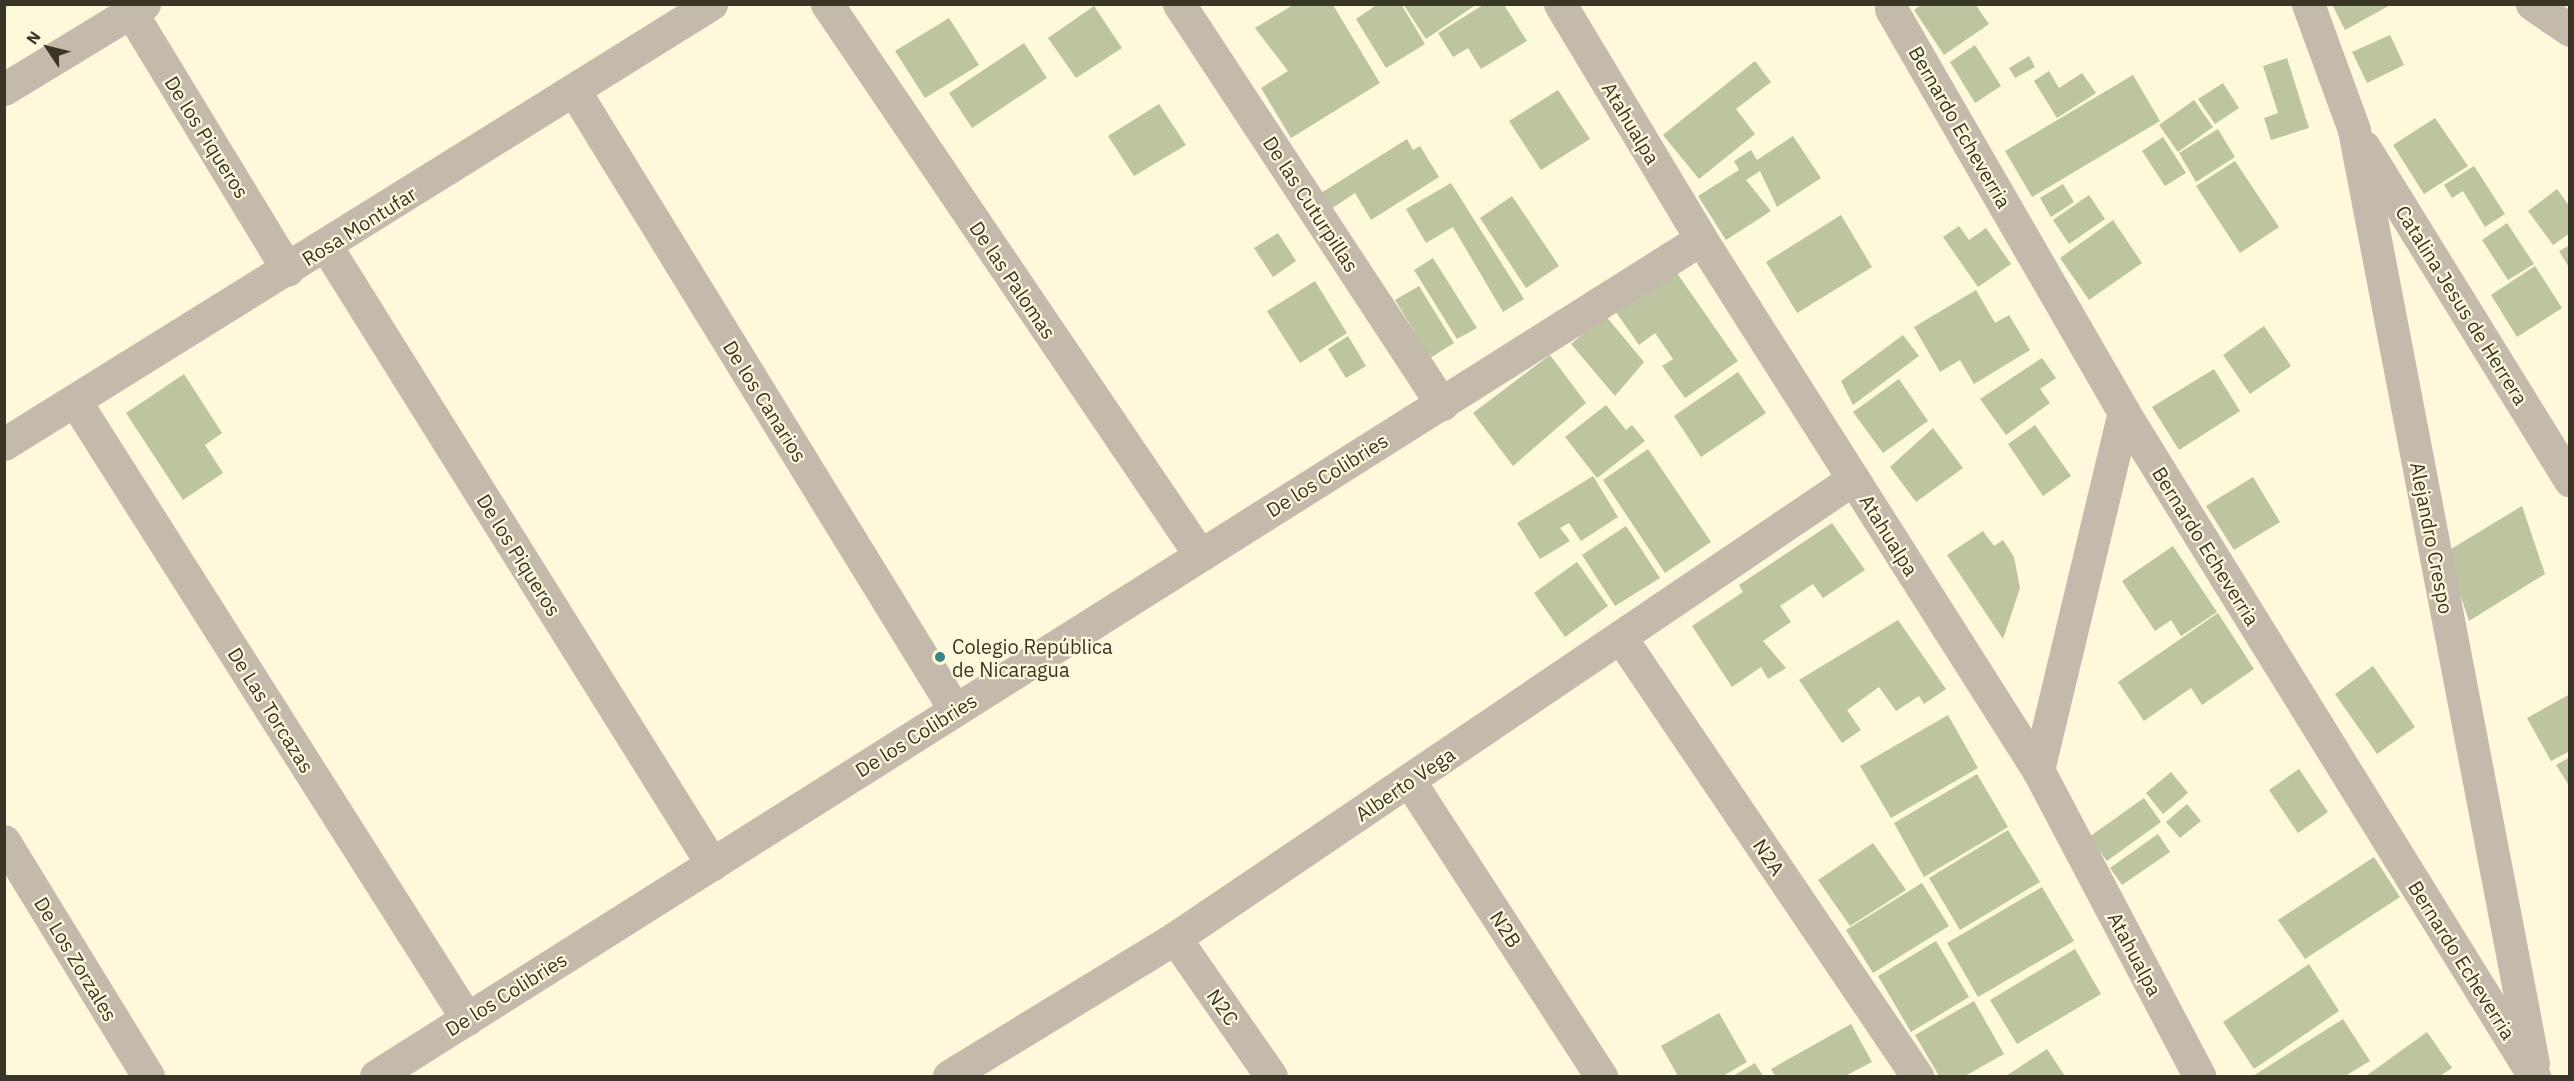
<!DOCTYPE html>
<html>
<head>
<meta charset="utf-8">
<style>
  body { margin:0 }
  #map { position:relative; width:2574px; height:1081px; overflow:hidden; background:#fff9db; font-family:"IBM Plex Sans",sans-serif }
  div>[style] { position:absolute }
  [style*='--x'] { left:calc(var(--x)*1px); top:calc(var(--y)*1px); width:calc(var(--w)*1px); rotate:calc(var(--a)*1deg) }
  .building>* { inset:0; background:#bcc4a0 }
  .minor>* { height:33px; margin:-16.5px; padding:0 16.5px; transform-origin:16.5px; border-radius:16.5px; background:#c4baac }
  .dots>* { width:16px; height:16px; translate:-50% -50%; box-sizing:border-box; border:3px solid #fff9db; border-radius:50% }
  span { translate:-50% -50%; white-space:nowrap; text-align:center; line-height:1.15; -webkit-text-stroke:4.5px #fff9db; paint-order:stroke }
  .street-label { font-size:20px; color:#393627 }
  .poi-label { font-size:20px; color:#393627 }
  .left { translate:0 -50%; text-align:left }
  .frame { position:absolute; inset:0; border:6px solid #393627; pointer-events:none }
  .north { position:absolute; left:18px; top:18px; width:60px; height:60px; -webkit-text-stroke:4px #fff9db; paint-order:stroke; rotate:305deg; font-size:16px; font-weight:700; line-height:24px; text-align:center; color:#393627 }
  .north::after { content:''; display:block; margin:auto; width:21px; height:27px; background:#393627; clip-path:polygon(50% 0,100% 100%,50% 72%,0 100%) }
</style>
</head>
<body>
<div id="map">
  <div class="building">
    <i style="clip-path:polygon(1378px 4px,1401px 4px,1425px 44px,1386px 68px,1356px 19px)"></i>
    <i style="clip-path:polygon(1403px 4px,1477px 4px,1426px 39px)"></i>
    <i style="clip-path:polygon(1923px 4px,1975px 4px,1989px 24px,1944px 55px,1914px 10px)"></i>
    <i style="clip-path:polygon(2332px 4px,2392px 4px,2345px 30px)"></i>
    <i style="clip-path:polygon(1293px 5px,1333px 5px,1380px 83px,1291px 138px,1261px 88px,1288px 71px,1255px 28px)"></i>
    <i style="clip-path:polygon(1483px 5px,1504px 5px,1527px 41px,1481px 69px,1468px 48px,1453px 57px,1438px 33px)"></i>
    <i style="clip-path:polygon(1094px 6px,1122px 48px,1076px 78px,1048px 38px)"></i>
    <i style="clip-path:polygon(949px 18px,979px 65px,925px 98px,895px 51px)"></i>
    <i style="clip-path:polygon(2390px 35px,2404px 65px,2367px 83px,2352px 52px)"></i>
    <i style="clip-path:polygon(1024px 43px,1047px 78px,972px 128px,949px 93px)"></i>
    <i style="clip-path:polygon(1975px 45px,2001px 86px,1975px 103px,1950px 62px)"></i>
    <i style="clip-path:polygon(2029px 56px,2035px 67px,2015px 78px,2009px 68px)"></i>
    <i style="clip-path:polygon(2287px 58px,2309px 128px,2271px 140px,2264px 118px,2278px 113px,2263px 66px)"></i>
    <i style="clip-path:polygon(1755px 61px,1771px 82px,1736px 109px,1755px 134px,1699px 179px,1663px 135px)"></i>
    <i style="clip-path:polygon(2049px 71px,2059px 88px,2082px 73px,2096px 93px,2057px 118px,2034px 81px)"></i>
    <i style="clip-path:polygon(2133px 75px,2160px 121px,2032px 197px,2005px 151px)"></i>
    <i style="clip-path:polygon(2223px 83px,2239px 108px,2215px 124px,2198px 99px)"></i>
    <i style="clip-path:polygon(1558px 90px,1590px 139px,1541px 170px,1509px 121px)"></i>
    <i style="clip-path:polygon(2194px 100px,2213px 127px,2178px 152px,2159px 125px)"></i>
    <i style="clip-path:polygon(1159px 104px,1186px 145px,1134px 176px,1108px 136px)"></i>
    <i style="clip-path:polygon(2435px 118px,2468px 166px,2424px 194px,2393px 145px)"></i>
    <i style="clip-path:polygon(2218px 129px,2235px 157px,2196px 182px,2179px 153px)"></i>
    <i style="clip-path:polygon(1793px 136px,1821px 178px,1777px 207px,1760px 171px,1746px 180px,1771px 211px,1726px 240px,1698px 196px,1739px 170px,1734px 161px,1751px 150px,1757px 160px)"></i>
    <i style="clip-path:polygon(2163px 137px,2186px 173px,2165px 186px,2142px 151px)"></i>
    <i style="clip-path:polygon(1407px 139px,1413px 150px,1420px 146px,1439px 177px,1371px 220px,1355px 193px,1331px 209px,1321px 193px)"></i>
    <i style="clip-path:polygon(2235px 161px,2279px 227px,2240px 253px,2196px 186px)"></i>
    <i style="clip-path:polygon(2474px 166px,2505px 214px,2485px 227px,2463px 191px,2452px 198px,2444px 185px)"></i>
    <i style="clip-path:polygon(1451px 183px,1524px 299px,1503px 312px,1453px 227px,1426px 243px,1406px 209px)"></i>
    <i style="clip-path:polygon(2063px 184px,2074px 202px,2051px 217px,2040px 198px)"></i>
    <i style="clip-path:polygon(2557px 189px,2570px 207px,2570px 233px,2553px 245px,2528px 211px)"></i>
    <i style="clip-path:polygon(2089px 195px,2105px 219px,2069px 244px,2053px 220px)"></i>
    <i style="clip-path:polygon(1512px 196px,1559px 266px,1526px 288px,1480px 218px)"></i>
    <i style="clip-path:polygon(1841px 215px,1872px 267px,1797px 313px,1766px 262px)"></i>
    <i style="clip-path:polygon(2113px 220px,2142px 263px,2089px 300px,2060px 258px)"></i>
    <i style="clip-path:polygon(2507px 223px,2534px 264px,2508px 280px,2482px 240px)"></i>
    <i style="clip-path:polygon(1959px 226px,1969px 240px,1986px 228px,2011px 264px,1978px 287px,1943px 237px)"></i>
    <i style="clip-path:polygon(1278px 233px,1296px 261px,1273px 277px,1254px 248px)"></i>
    <i style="clip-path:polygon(2570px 245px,2570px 269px,2559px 251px)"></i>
    <i style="clip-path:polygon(1433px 258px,1477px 328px,1457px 339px,1414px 270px)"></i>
    <i style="clip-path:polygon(1670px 263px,1738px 361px,1685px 398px,1662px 366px,1673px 359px,1655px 333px,1639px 345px,1611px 305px)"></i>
    <i style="clip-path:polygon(2535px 266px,2562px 308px,2517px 337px,2491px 295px)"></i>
    <i style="clip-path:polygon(1315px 281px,1347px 333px,1300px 363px,1267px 311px)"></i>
    <i style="clip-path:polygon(1419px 286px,1454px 343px,1430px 358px,1395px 300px)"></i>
    <i style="clip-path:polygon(1976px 290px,1995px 323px,2009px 315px,2030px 350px,1974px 384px,1960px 360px,1940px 372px,1914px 327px)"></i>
    <i style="clip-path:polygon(1605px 315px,1644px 362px,1615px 396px,1571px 344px)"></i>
    <i style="clip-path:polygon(2264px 326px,2291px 366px,2250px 394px,2223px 355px)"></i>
    <i style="clip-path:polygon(1903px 335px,1919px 356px,1853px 405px,1841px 381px)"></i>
    <i style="clip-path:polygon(1348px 336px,1366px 366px,1346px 378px,1328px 349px)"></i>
    <i style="clip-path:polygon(1550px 355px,1586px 403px,1513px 466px,1473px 413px)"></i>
    <i style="clip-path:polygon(2042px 358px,2056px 378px,2040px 389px,2050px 403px,2006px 435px,1980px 399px)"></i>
    <i style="clip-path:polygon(2214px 369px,2240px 411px,2179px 450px,2152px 407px)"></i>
    <i style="clip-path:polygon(1738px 372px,1766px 413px,1701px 457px,1674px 416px)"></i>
    <i style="clip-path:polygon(184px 374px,222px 433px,205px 445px,223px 473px,183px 500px,126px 413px)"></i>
    <i style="clip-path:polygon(1899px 379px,1928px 421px,1883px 453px,1853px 412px)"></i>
    <i style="clip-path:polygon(1606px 405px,1626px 430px,1632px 425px,1645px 441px,1597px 478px,1565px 437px)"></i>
    <i style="clip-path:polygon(2035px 425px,2071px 476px,2043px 496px,2008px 444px)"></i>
    <i style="clip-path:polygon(1933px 428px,1963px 468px,1916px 502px,1890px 467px)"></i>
    <i style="clip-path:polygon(1648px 449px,1711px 542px,1665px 573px,1603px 480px)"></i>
    <i style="clip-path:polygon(1593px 476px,1618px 517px,1581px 541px,1569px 523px,1560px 528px,1570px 541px,1540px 559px,1517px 523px)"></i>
    <i style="clip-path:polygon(2253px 477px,2280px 522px,2234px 550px,2206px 506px)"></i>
    <i style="clip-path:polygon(2522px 506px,2545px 574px,2469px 621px,2446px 552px)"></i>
    <i style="clip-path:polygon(1832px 523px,1865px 570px,1823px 598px,1813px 584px,1780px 606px,1791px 622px,1763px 641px,1786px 668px,1768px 679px,1761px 667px,1732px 687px,1692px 626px,1743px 592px,1739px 585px)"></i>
    <i style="clip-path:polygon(1626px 526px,1660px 578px,1615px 606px,1582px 555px)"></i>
    <i style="clip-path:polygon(1983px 531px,1994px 546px,2003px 540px,2014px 557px,2020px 588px,2003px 639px,1947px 555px)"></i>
    <i style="clip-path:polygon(2173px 546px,2217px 612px,2181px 636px,2171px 620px,2155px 631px,2122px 581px)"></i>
    <i style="clip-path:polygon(1577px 562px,1608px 606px,1565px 637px,1534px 593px)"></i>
    <i style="clip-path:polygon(2218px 613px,2254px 669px,2202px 705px,2191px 688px,2144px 721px,2118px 682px)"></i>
    <i style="clip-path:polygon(1898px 620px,1946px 689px,1924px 704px,1919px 696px,1896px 711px,1879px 687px,1847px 710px,1861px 730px,1842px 743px,1799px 680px)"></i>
    <i style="clip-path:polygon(2373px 666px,2415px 727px,2377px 754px,2335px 694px)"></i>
    <i style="clip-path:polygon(2570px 694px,2570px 751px,2551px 761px,2527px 718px)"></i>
    <i style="clip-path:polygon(1948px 715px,1978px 768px,1891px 818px,1860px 766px)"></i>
    <i style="clip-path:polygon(2570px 757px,2570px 787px,2556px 765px)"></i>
    <i style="clip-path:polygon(2299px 769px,2328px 812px,2298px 833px,2269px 790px)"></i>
    <i style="clip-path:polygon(2171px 772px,2188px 793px,2163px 814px,2146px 793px)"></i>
    <i style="clip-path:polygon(1977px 774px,2008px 827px,1924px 877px,1894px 823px)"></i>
    <i style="clip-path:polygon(2144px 798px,2161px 822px,2107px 861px,2089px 837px)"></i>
    <i style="clip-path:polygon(2187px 804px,2201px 821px,2180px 838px,2166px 822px)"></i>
    <i style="clip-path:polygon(2008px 830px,2040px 882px,1960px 930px,1929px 878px)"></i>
    <i style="clip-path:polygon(2158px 834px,2170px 852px,2122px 885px,2110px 868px)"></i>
    <i style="clip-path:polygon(1873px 843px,1906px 890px,1850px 926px,1818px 880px)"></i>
    <i style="clip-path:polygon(2374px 857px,2400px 897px,2305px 959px,2278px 920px)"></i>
    <i style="clip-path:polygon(1922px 883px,1949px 926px,1873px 973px,1846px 930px)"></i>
    <i style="clip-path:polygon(2042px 887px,2074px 941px,1978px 997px,1947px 943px)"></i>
    <i style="clip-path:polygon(1936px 941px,1969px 997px,1911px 1032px,1878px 976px)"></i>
    <i style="clip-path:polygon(2075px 949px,2101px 994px,2017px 1044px,1990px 1000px)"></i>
    <i style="clip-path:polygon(2309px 964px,2339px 1011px,2254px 1069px,2223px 1022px)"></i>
    <i style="clip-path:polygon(1974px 1001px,2004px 1054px,1965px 1076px,1939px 1076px,1915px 1035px)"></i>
    <i style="clip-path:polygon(1719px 1013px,1747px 1062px,1723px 1076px,1678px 1076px,1661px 1046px)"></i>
    <i style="clip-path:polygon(2343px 1019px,2370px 1061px,2345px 1076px,2253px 1076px)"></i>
    <i style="clip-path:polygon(1851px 1024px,1872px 1062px,1845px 1076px,1775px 1076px,1771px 1069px)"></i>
    <i style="clip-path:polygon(2427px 1032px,2452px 1068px,2440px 1076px,2366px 1076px)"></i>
    <i style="clip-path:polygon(2047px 1049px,2065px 1076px,2006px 1076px)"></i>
    <i style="clip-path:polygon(1755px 1063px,1763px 1076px,1733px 1076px)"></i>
  </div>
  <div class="minor">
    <i style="--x:126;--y:4;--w:311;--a:58.7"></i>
    <i style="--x:827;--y:4;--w:665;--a:55.9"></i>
    <i style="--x:1179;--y:4;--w:479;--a:56.7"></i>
    <i style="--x:1560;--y:4;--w:274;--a:59"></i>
    <i style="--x:1701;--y:239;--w:629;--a:57.6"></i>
    <i style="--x:2038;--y:770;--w:346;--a:62.2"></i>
    <i style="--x:2308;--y:4;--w:134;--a:69.9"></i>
    <i style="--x:2354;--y:130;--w:950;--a:79.14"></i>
    <i style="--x:2532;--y:4;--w:46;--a:34.4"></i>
    <i style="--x:1891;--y:9;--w:466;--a:60"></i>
    <i style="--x:2124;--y:413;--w:780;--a:58.27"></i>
    <i style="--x:4;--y:89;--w:164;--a:-31.3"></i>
    <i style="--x:575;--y:92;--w:725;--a:58.41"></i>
    <i style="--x:2364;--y:147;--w:392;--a:58.3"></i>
    <i style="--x:326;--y:246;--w:729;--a:58.01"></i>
    <i style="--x:75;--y:401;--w:732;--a:57.61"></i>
    <i style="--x:4;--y:444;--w:833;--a:-31.9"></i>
    <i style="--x:1621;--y:638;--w:529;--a:55.95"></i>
    <i style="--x:2038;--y:770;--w:367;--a:-76.5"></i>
    <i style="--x:1410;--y:782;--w:351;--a:57"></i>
    <i style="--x:4;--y:841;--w:276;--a:58.5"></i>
    <i style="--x:1175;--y:938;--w:168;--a:55.2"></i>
    <i style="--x:376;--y:1076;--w:1567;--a:-32.28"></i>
    <i style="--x:949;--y:1076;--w:265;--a:-31.4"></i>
    <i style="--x:1175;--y:938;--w:819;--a:-34.1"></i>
  </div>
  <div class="dots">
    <i style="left:940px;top:657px;background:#3d8585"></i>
  </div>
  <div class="street-label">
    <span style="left:1631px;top:123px;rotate:59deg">Atahualpa</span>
    <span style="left:1960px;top:127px;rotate:60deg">Bernardo Echeverria</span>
    <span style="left:207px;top:137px;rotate:58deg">De los Piqueros</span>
    <span style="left:1311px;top:204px;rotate:57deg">De las Cuturpillas</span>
    <span style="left:359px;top:226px;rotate:-32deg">Rosa Montufar</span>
    <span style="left:1013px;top:280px;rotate:56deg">De las Palomas</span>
    <span style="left:2462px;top:305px;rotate:58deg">Catalina Jesus de Herrera</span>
    <span style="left:765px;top:401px;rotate:58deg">De los Canarios</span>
    <span style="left:1327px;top:475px;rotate:-32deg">De los Colibries</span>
    <span style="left:1889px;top:535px;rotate:58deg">Atahualpa</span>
    <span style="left:2432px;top:538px;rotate:79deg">Alejandro Crespo</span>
    <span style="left:2206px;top:546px;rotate:58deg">Bernardo Echeverria</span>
    <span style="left:519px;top:555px;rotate:58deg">De los Piqueros</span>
    <span style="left:271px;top:710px;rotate:58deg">De Las Torcazas</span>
    <span style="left:916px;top:735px;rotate:-32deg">De los Colibries</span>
    <span style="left:1405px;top:784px;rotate:-34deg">Alberto Vega</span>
    <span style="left:1769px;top:857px;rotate:56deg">N2A</span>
    <span style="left:1506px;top:929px;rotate:57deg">N2B</span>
    <span style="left:2135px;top:954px;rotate:62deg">Atahualpa</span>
    <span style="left:76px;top:959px;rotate:59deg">De Los Zorzales</span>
    <span style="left:2462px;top:960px;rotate:58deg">Bernardo Echeverria</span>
    <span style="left:506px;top:994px;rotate:-32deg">De los Colibries</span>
    <span style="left:1223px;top:1007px;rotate:55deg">N2C</span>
  </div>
  <div class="poi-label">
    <span class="left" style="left:952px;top:658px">Colegio República<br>de Nicaragua</span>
  </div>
  <div class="frame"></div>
  <div class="north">N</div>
</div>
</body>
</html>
